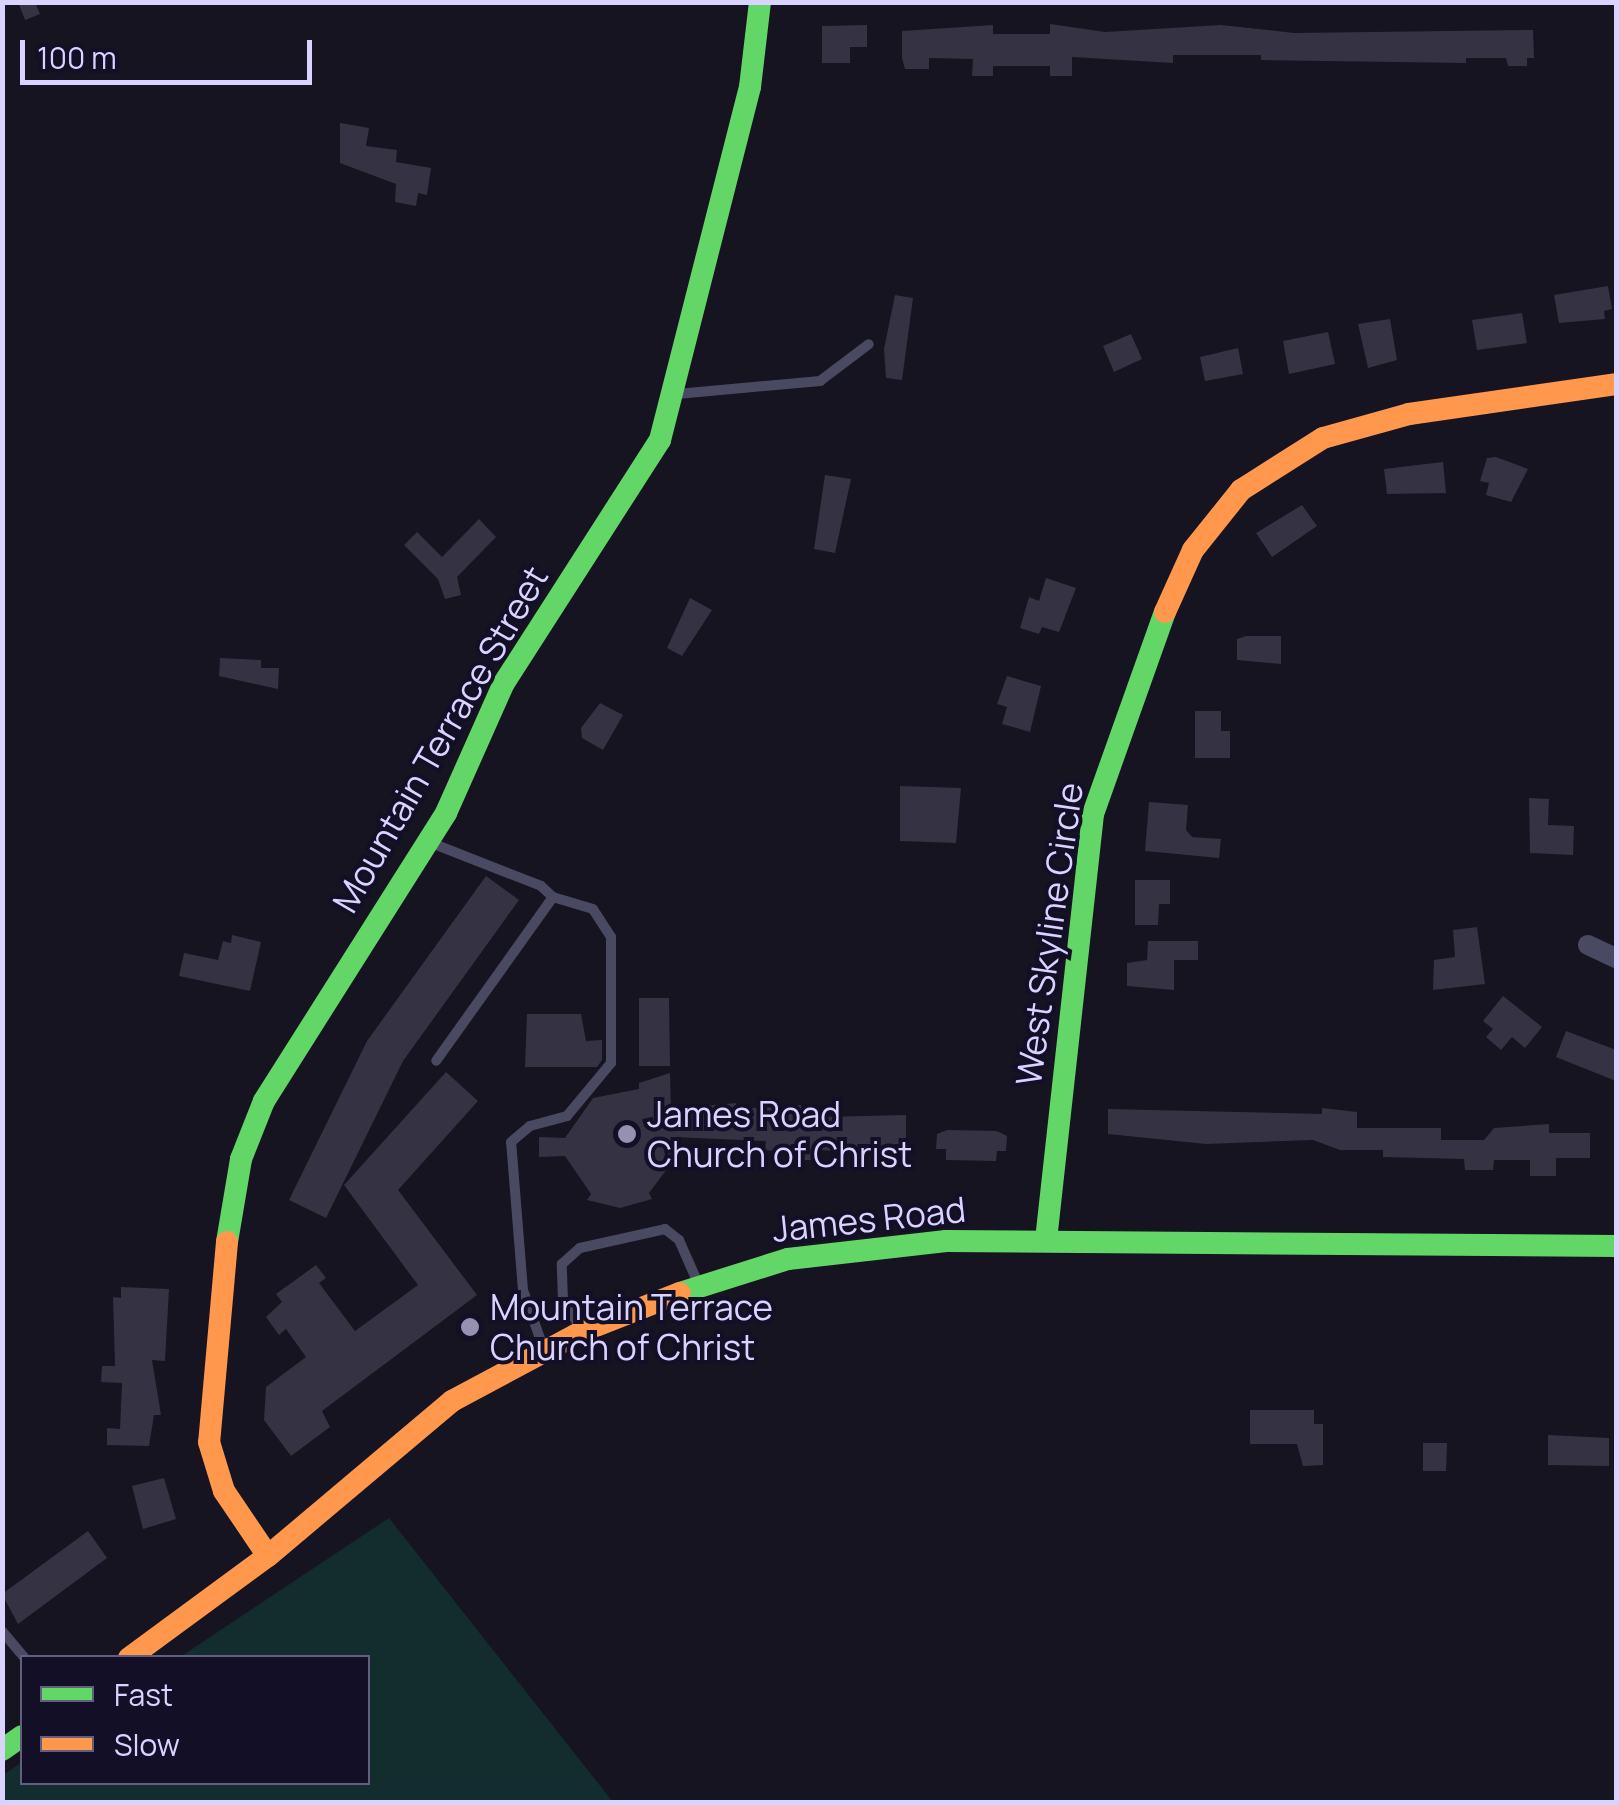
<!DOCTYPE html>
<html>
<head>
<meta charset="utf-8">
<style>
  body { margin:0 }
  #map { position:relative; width:1619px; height:1805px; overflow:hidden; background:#161421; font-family:Manrope,sans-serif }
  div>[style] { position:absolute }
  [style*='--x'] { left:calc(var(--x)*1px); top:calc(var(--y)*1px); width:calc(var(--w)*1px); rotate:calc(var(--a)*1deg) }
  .green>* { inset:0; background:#132c2d }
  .building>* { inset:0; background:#343243 }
  .lane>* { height:10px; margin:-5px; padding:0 5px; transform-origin:5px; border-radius:5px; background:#4a4962 }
  .street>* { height:20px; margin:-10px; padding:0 10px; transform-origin:10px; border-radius:10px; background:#4a4962 }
  .fast>* { height:22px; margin:-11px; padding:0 11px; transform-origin:11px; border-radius:11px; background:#63d668 }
  .slow>* { height:22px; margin:-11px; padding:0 11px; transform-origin:11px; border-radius:11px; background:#ff974d }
  .dots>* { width:28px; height:28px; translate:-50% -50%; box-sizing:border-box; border:5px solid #130f26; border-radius:50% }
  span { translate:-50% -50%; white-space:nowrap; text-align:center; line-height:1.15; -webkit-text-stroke:8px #130f26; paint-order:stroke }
  .street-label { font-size:35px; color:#d9d4ff }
  .poi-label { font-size:35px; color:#d9d4ff }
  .left { translate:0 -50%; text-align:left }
  .frame { position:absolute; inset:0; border:5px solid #d9d4ff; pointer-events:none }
  .legend { position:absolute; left:20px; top:1655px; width:350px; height:130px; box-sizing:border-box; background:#130f26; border:2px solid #625e7d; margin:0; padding:12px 18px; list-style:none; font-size:30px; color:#d9d4ff }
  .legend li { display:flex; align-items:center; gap:20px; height:50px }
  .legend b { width:50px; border:2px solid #625e7d }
  .scale { position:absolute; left:20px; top:40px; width:292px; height:45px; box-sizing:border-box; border:5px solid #d9d4ff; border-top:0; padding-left:12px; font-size:30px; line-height:35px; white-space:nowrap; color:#d9d4ff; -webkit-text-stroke:8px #130f26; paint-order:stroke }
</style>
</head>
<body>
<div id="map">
  <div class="green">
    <i style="clip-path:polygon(389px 1518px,613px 1802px,3px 1802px,3px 1775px,22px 1762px,22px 1782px,368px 1782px,368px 1658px,180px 1657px)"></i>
  </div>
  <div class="building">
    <i style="clip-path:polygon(18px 2px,35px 2px,40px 14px,25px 20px)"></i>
    <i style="clip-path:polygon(1050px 24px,1105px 32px,1221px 25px,1294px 33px,1533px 30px,1534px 58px,1527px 58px,1527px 66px,1508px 66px,1506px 58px,1466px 58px,1466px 63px,1261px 60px,1261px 55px,1173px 55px,1173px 63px,1072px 57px,1072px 76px,1050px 76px,1050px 66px,993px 66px,993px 76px,972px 76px,973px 59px,929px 58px,929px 69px,905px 69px,902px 58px,902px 31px,993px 25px,993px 34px,1050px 34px)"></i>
    <i style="clip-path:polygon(867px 25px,867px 47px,850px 47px,850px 63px,822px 63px,822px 26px)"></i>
    <i style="clip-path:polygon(340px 123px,369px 128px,366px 146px,397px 150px,396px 162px,431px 168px,427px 195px,418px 193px,416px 206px,395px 202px,396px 184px,340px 163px)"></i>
    <i style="clip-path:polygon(1608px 286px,1612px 309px,1604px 311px,1605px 319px,1559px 323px,1554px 295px)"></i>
    <i style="clip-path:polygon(895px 295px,913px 298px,902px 380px,886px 378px,884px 349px)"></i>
    <i style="clip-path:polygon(1522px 313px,1527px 343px,1477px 350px,1472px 320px)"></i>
    <i style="clip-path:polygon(1390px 319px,1397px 360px,1368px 368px,1358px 324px)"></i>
    <i style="clip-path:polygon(1328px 332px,1335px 364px,1289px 374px,1283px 341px)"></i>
    <i style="clip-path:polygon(1131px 334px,1142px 359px,1114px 372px,1103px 346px)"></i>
    <i style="clip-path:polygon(1238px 348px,1243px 374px,1205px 381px,1200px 357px)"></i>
    <i style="clip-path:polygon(1496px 457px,1528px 469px,1511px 502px,1486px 495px,1489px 483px,1480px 481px,1487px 458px)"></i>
    <i style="clip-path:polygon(1443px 462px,1446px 493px,1387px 494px,1384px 469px)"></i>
    <i style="clip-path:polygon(825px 475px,851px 479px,835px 553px,814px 549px)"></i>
    <i style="clip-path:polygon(1302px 505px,1317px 526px,1272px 557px,1256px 533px)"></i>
    <i style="clip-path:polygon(479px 519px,496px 537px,457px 577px,461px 595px,445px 599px,438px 579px,404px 545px,417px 532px,442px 557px)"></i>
    <i style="clip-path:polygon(1046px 578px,1076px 588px,1059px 632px,1042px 627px,1039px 634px,1020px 628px,1029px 597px,1039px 601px)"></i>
    <i style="clip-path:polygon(690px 598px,712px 610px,682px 656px,667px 648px)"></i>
    <i style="clip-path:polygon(1246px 636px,1281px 636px,1281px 664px,1237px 660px,1237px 639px)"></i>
    <i style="clip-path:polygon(220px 658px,261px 660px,261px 668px,279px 668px,278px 689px,219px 676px)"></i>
    <i style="clip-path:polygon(1007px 676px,1041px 686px,1030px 732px,1002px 724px,1007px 707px,997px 704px)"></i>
    <i style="clip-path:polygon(600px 703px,623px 715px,603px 750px,582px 738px,581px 728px)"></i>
    <i style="clip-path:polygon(1195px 711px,1221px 711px,1221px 731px,1230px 731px,1230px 758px,1195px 758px)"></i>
    <i style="clip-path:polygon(900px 786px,961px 788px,956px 843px,900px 841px)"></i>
    <i style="clip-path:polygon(1529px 798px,1549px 799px,1548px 825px,1574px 826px,1573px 855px,1530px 853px)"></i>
    <i style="clip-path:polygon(1149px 802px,1188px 805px,1186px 830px,1192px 837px,1221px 839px,1219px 858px,1145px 851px)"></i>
    <i style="clip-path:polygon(486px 876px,519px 900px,403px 1061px,326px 1218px,289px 1200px,367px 1041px)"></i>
    <i style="clip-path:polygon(1135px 880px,1170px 880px,1170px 904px,1159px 904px,1158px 925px,1135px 925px)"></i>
    <i style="clip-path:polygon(1477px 927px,1485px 984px,1433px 990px,1434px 960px,1455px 957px,1453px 930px)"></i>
    <i style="clip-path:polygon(232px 935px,261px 942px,250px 991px,179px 976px,184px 953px,218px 960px,223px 941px,231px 943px)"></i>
    <i style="clip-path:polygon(1148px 941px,1198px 941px,1198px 960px,1174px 960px,1174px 990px,1127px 986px,1127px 963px,1147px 960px)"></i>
    <i style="clip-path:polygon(1503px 996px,1542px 1027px,1525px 1048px,1512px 1037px,1501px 1050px,1486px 1037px,1493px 1029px,1483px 1021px)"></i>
    <i style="clip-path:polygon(639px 998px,669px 998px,670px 1066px,639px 1066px)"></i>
    <i style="clip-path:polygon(527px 1014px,581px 1014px,586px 1041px,602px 1040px,602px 1060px,597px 1067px,525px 1067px)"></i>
    <i style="clip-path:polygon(1566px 1031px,1616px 1050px,1616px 1081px,1556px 1057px)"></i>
    <i style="clip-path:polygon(446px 1072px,478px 1101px,398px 1190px,477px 1295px,322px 1411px,330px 1427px,291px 1456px,264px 1420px,266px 1387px,306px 1357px,286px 1329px,279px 1335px,266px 1317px,282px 1302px,276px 1294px,316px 1265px,326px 1278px,319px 1283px,355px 1331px,418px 1285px,344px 1185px)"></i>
    <i style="clip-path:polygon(670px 1073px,671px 1109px,736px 1103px,737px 1109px,801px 1105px,801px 1114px,822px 1117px,906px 1115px,906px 1156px,821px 1150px,812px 1160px,794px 1160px,794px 1153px,765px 1150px,766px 1141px,674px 1137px,670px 1165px,649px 1193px,652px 1199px,620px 1208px,587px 1200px,591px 1194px,565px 1156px,539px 1157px,539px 1137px,565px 1138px,593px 1098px,639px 1089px,639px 1083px)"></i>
    <i style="clip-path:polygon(1322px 1108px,1357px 1112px,1357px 1128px,1441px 1128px,1441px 1140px,1484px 1140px,1494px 1128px,1549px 1124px,1549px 1133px,1590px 1133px,1590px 1158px,1556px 1158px,1556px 1176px,1530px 1176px,1530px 1160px,1494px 1160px,1493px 1170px,1465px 1170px,1464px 1159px,1383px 1157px,1383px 1150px,1340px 1150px,1313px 1140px,1206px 1144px,1108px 1134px,1108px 1109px,1322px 1114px)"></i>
    <i style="clip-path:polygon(947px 1130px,997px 1131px,1007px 1136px,1006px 1151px,997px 1151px,996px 1161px,946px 1160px,946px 1149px,936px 1149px,937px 1134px)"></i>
    <i style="clip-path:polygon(121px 1287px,169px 1289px,165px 1361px,152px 1360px,161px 1415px,154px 1415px,149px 1446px,107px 1445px,107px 1428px,120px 1429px,122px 1383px,101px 1382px,102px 1366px,115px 1366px,113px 1297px,121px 1298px)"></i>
    <i style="clip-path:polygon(1250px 1410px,1314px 1410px,1314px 1424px,1323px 1424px,1323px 1465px,1303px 1466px,1297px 1444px,1250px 1444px)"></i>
    <i style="clip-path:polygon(1548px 1435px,1609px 1438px,1609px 1466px,1548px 1465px)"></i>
    <i style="clip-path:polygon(1423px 1443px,1447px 1443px,1446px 1471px,1423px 1471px)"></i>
    <i style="clip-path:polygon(164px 1478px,176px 1519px,143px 1529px,132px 1486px)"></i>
    <i style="clip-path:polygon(88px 1531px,107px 1558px,18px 1624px,2px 1594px)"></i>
  </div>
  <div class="lane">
    <i style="--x:677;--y:394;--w:144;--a:-5.2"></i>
    <i style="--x:820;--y:381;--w:61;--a:-37.1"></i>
    <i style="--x:434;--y:844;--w:115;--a:21.4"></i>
    <i style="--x:541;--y:886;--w:16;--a:43"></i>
    <i style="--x:553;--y:897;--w:201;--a:125.5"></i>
    <i style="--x:582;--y:1330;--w:35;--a:-123"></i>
    <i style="--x:563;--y:1301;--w:37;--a:-92"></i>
    <i style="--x:562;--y:1264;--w:24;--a:-42"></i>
    <i style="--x:580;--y:1248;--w:87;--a:-12.6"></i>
    <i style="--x:665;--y:1229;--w:18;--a:38"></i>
    <i style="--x:679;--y:1240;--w:47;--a:66.2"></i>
    <i style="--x:544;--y:1350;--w:64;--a:-109.3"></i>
    <i style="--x:523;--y:1290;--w:148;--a:-94.6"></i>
    <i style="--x:511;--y:1142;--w:25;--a:-40"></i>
    <i style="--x:530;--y:1126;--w:38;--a:-15"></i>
    <i style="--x:567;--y:1116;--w:69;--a:-50.3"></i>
    <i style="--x:611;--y:1063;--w:126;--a:-90"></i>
    <i style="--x:611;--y:937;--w:33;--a:-123"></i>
    <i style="--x:593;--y:909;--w:42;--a:-163.3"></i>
    <i style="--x:2;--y:1631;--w:35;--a:50"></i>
  </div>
  <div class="street">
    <i style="--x:1588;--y:945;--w:31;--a:25"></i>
  </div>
  <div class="fast">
    <i style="--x:1046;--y:1240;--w:429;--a:-83.7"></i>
    <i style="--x:1093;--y:814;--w:214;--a:-70.4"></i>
    <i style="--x:227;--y:1242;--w:84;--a:-80.4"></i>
    <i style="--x:241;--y:1159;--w:62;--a:-68.4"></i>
    <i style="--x:264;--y:1101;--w:341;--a:-57.7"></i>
    <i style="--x:446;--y:813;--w:142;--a:-66"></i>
    <i style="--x:504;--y:683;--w:289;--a:-57.3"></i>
    <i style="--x:660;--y:440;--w:364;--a:-75.7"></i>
    <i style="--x:750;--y:87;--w:86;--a:-83.3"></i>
    <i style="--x:680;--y:1293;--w:113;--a:-17.5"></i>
    <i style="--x:788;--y:1259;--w:159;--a:-6.5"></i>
    <i style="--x:946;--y:1241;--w:670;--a:0.43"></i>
    <i style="--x:2;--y:1750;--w:24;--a:-35"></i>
  </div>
  <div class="slow">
    <i style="--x:1165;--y:612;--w:68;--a:-65.7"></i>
    <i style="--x:1193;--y:550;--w:77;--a:-51.3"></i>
    <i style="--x:1241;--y:490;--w:97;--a:-32.4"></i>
    <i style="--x:1323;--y:438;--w:89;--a:-15.6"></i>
    <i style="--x:1409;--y:414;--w:209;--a:-8.2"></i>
    <i style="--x:227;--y:1242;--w:201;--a:95.1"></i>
    <i style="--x:209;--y:1442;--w:51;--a:73"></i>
    <i style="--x:224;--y:1491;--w:78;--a:55.9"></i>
    <i style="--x:129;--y:1658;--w:172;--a:-36.3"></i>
    <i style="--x:268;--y:1556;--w:241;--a:-40.1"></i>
    <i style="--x:452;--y:1401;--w:149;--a:-28.1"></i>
    <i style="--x:583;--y:1331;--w:104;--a:-21.4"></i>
  </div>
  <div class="dots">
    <i style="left:627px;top:1134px;background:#9591b1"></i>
    <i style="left:470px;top:1327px;background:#9591b1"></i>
  </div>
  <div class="street-label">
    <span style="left:440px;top:739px;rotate:-60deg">Mountain Terrace Street</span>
    <span style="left:1049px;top:934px;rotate:-82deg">West Skyline Circle</span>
    <span style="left:869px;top:1219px;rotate:-6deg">James Road</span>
  </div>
  <div class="poi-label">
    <span class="left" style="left:647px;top:1134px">James Road<br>Church of Christ</span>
    <span class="left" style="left:490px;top:1327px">Mountain Terrace<br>Church of Christ</span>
  </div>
  <div class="frame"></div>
  <ul class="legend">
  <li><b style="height:12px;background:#63d668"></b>Fast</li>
  <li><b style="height:12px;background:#ff974d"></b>Slow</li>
  </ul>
  <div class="scale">100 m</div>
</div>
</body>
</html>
